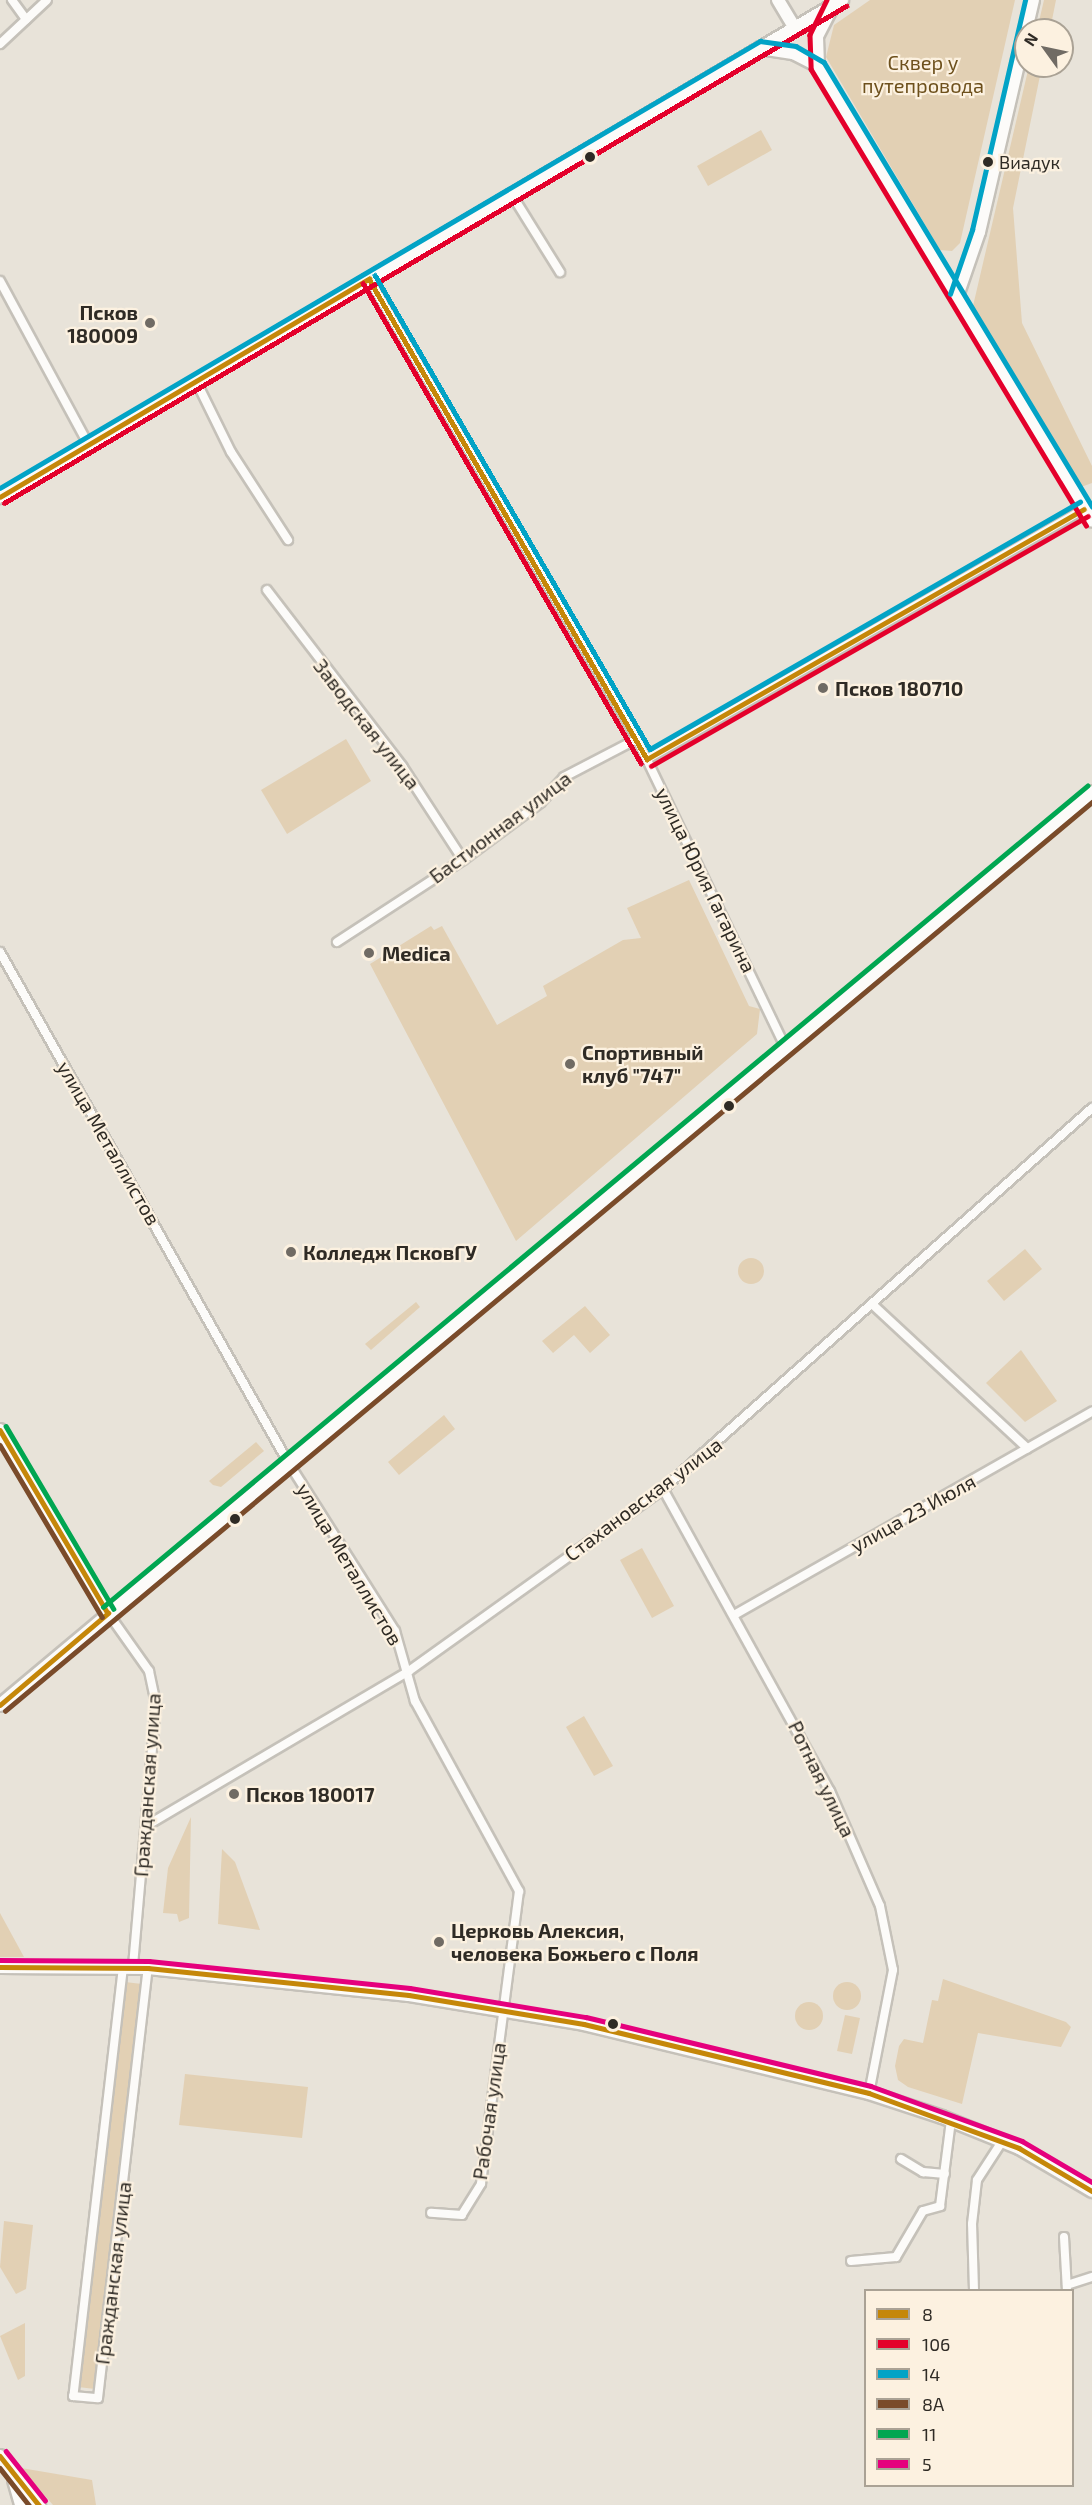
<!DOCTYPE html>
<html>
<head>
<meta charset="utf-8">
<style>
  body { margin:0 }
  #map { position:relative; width:1092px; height:2505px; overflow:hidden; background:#e8e3d9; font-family:"Exo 2",sans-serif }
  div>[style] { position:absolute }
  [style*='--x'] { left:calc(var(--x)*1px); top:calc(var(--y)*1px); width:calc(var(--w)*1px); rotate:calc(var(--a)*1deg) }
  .green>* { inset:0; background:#e2d0b4 }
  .round { border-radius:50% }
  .roads { filter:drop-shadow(2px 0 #c5c1b9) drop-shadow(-2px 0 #c5c1b9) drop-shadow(0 2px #c5c1b9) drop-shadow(0 -2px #c5c1b9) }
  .street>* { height:8px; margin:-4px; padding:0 4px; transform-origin:4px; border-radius:4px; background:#fcfbf9 }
  .secondary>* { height:12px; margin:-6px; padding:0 6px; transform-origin:6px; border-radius:6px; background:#fcfbf9 }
  .primary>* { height:12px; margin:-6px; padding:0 6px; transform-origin:6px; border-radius:6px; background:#fcfbf9 }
  .bus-1>* { height:4.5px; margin:-2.25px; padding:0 2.25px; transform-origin:2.25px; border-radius:2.25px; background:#c58709 }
  .bus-2>* { height:4.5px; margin:-2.25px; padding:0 2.25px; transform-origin:2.25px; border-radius:2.25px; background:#e4002b }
  .bus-3>* { height:4.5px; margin:-2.25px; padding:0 2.25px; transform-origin:2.25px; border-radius:2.25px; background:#02a3c6 }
  .bus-4>* { height:4.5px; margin:-2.25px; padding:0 2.25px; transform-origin:2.25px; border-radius:2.25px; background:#7a4b2a }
  .bus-5>* { height:4.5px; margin:-2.25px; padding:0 2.25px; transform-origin:2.25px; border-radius:2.25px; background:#00a651 }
  .bus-6>* { height:4.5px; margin:-2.25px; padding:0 2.25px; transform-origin:2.25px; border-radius:2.25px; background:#e5007d }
  .dots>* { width:16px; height:16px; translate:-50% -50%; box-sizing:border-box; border:3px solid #fcf1e0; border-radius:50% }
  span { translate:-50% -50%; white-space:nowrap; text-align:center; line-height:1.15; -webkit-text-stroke:4.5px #fcf1e0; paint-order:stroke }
  .bus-label { font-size:18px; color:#2f2b25 }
  .left { translate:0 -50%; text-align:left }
  .park-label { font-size:20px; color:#6d501c }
  .poi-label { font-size:20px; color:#2f2b25; font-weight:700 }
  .right { translate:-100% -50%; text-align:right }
  .street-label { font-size:20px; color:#2f2b25 }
  .legend { position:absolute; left:864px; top:2289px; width:210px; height:198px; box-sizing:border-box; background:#fcf1e0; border:2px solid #aaa295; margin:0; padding:8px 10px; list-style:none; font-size:18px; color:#2f2b25 }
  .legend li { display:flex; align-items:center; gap:12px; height:30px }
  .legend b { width:30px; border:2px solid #aaa295 }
  .north { position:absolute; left:1014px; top:18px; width:60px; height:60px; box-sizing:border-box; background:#fcf1e0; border:2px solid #aaa295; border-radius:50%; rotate:303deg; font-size:16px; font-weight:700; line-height:24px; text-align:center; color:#2f2b25 }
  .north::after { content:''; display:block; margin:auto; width:21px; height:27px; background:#706b64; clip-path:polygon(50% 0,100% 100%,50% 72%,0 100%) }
</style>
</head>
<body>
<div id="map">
  <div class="green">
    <i style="clip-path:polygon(870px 0,1015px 0,960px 243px,952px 251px,940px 250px,826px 57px,834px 25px)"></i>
    <i style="clip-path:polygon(1044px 0,1056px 0,1050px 30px,1037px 30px)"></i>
    <i style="clip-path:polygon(1029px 66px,1042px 66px,1013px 208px,1022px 323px,1092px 466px,1092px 483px,1081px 487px,973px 306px)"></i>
    <i style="clip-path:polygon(761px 130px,772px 150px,708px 186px,697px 166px)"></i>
    <i style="clip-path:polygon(346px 739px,371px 781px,287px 834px,261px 790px)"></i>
    <i style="clip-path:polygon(689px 880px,749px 1006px,760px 1009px,757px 1034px,516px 1241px,370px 964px,431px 926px,434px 930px,442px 926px,497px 1025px,547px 996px,543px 986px,623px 940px,641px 938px,627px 908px)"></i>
    <i style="clip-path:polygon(1025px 1249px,1042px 1269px,1004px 1301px,987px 1281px)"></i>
    <i class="round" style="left:738px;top:1258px;width:26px;height:26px"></i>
    <i style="clip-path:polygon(416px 1302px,420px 1307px,371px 1350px,365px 1344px)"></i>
    <i style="clip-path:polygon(585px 1306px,610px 1335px,590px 1353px,574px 1335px,553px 1353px,542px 1341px)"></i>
    <i style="clip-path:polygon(1021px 1350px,1057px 1401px,1025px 1422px,986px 1383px)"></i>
    <i style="clip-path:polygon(444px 1415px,455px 1429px,399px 1475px,388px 1462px)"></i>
    <i style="clip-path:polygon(256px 1442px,264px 1451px,221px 1487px,213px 1485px,209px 1481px)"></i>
    <i style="clip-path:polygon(642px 1548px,674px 1606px,652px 1618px,620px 1560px)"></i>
    <i style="clip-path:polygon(584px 1716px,613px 1766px,594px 1776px,566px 1727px)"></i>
    <i style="clip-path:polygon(191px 1817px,189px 1918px,179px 1922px,177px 1914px,163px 1913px,168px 1868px)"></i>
    <i style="clip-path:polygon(222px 1849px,235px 1862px,260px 1930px,218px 1924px)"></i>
    <i style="clip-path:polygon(0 1913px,24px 1957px,0 1957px)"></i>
    <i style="clip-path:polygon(943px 1979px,1066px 2022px,1071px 2027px,1061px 2047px,978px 2033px,962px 2104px,908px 2087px,898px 2080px,895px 2066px,899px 2046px,904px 2039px,923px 2043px,932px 2000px,938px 2001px)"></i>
    <i style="clip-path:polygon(125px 1982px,142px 1984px,95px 2389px,78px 2387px)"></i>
    <i class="round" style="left:833px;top:1982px;width:28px;height:28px"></i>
    <i class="round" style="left:795px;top:2002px;width:28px;height:28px"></i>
    <i style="clip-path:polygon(845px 2015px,860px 2018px,852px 2054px,837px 2051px)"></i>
    <i style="clip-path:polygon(185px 2074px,308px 2087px,302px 2138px,179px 2125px)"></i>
    <i style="clip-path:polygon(4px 2221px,33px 2225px,26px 2289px,16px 2294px,0 2267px)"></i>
    <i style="clip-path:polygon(25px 2323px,25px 2376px,18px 2380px,0 2336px)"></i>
    <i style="clip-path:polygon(21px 2468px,92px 2480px,96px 2505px,53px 2505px)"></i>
  </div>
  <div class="roads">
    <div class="street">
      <i style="--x:12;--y:0;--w:24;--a:54"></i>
      <i style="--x:0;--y:44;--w:64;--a:-43.1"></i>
      <i style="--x:512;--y:195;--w:91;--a:58.1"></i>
      <i style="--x:369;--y:279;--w:532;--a:59.77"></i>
      <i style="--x:637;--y:739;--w:342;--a:64.3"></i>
      <i style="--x:0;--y:281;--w:185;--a:61.6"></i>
      <i style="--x:196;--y:381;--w:79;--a:63.8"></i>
      <i style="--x:231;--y:452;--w:105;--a:57.1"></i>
      <i style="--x:267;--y:590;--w:222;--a:52.5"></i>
      <i style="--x:402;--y:766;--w:112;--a:57"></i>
      <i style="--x:647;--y:759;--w:503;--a:-29.77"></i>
      <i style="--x:337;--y:942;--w:150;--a:-33.1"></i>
      <i style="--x:463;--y:860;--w:97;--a:-36.6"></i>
      <i style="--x:541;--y:802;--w:34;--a:-47"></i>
      <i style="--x:564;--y:777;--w:82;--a:-27.5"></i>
      <i style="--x:0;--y:952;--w:586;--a:60.55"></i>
      <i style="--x:288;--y:1462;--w:200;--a:57.7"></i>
      <i style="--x:395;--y:1631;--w:73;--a:74.1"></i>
      <i style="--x:415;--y:1701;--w:217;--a:61.3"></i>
      <i style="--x:519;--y:1891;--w:295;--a:97.4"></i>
      <i style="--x:481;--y:2184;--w:36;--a:122"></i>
      <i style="--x:462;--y:2215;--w:31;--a:-176"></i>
      <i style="--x:872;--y:1304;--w:212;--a:42.9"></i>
      <i style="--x:663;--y:1489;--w:345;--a:61.1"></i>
      <i style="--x:830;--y:1791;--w:125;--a:66.5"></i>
      <i style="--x:880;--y:1906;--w:65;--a:78.5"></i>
      <i style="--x:893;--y:1970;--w:125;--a:101"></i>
      <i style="--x:108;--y:1613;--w:71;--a:54.7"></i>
      <i style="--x:149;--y:1671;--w:33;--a:78"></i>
      <i style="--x:156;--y:1703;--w:265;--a:95"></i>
      <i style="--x:734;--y:1615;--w:412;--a:-29.6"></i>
      <i style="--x:146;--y:1826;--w:305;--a:-30.5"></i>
      <i style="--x:409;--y:1671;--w:312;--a:-35.6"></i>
      <i style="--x:663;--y:1489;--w:574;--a:-41.61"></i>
      <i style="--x:123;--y:1967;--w:432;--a:96.6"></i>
      <i style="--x:73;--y:2396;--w:25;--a:5"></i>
      <i style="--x:98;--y:2398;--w:433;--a:-83.4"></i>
      <i style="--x:901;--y:2159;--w:26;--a:31"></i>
      <i style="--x:923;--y:2172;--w:22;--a:5"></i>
      <i style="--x:1064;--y:2237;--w:53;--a:86.8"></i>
      <i style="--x:851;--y:2261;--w:45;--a:-5.1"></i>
      <i style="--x:896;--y:2257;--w:53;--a:-59.6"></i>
      <i style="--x:923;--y:2211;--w:18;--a:-16"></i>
      <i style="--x:940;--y:2206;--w:87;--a:-82.7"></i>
      <i style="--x:1067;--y:2285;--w:26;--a:-18"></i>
      <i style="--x:974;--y:2290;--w:66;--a:-91.7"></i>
      <i style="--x:972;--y:2224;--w:44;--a:-83.5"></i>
      <i style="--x:977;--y:2180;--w:48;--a:-57"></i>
    </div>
    <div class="secondary">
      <i style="--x:778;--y:0;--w:31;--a:59"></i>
      <i style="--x:833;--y:5;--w:36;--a:117"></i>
      <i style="--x:817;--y:37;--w:29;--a:88"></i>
      <i style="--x:818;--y:66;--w:269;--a:58.9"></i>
      <i style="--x:760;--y:48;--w:33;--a:9"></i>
      <i style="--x:793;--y:53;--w:28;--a:27"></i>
      <i style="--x:0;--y:1430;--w:212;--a:59.5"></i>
      <i style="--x:0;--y:1967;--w:148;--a:0.4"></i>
      <i style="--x:148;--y:1968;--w:262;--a:5.9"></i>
      <i style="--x:409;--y:1995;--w:177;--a:9.4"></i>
      <i style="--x:584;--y:2024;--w:293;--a:13.6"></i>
      <i style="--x:869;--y:2093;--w:77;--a:18.2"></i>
      <i style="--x:942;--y:2117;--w:83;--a:21.9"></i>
      <i style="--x:1019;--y:2148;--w:85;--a:30.5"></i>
    </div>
    <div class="primary">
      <i style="--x:1033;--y:0;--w:238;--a:103.1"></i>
      <i style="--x:979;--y:232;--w:68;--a:109"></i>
      <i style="--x:957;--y:296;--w:262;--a:59"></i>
      <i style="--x:0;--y:497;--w:978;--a:-30.55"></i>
      <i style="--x:0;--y:1705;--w:1423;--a:-39.9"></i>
      <i style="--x:0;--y:2456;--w:63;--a:51.5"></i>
      <i style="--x:14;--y:2480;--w:26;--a:74"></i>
    </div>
  </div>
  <div class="bus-1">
    <i style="--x:369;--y:279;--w:555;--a:59.92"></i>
    <i style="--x:0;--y:497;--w:429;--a:-30.6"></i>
    <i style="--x:647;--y:759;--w:503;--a:-29.77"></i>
    <i style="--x:0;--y:1430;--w:212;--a:59.5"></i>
    <i style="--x:0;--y:1705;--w:142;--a:-40.4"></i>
    <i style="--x:0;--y:1967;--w:148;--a:0.4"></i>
    <i style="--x:148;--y:1968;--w:262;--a:5.9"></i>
    <i style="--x:409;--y:1995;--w:177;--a:9.4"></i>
    <i style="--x:584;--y:2024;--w:293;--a:13.6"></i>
    <i style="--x:869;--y:2093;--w:160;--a:20.1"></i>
    <i style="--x:1019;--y:2148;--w:85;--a:30.5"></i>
    <i style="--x:0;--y:2456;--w:63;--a:51.5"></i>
  </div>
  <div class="bus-2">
    <i style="--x:827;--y:0;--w:39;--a:116"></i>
    <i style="--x:810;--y:35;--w:34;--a:88"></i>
    <i style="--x:811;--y:69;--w:533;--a:58.91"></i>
    <i style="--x:363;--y:283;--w:555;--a:59.92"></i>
    <i style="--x:4;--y:503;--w:978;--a:-30.55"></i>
    <i style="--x:651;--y:766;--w:503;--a:-29.77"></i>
  </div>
  <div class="bus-3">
    <i style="--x:375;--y:275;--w:548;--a:59.88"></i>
    <i style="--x:650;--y:749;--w:496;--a:-29.9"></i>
    <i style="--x:950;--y:294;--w:68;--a:-71"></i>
    <i style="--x:972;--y:230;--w:236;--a:-77"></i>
    <i style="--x:0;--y:488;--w:882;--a:-30.46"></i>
    <i style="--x:760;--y:41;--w:36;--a:8"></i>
    <i style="--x:796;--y:46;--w:32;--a:30"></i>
    <i style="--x:824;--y:62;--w:519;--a:58.88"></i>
  </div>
  <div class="bus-4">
    <i style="--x:0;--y:1445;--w:200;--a:59.3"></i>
    <i style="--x:5;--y:1711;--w:1417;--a:-39.9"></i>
    <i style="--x:0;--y:2468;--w:47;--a:51.9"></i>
  </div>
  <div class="bus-5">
    <i style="--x:6;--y:1426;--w:212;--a:59.5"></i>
    <i style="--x:103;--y:1607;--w:1282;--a:-39.84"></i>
  </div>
  <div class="bus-6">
    <i style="--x:0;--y:1960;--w:149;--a:0.4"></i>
    <i style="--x:149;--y:1961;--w:262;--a:5.9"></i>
    <i style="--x:410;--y:1988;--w:178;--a:9.4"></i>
    <i style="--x:586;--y:2017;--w:293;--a:13.6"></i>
    <i style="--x:871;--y:2086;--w:161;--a:20"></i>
    <i style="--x:1022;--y:2141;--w:81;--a:30.4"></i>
    <i style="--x:6;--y:2451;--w:63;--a:51.5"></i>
  </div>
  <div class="dots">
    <i style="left:590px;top:157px;background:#2f2b25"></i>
    <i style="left:988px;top:162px;background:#2f2b25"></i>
    <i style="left:150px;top:323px;background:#706b64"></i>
    <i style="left:823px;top:688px;background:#706b64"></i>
    <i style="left:369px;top:953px;background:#706b64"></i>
    <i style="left:570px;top:1064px;background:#706b64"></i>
    <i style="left:729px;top:1106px;background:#2f2b25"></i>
    <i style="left:291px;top:1252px;background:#706b64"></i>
    <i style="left:235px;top:1519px;background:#2f2b25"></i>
    <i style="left:234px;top:1794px;background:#706b64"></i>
    <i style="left:439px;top:1942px;background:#706b64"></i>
    <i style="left:613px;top:2024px;background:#2f2b25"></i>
  </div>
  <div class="bus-label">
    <span class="left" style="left:999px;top:162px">Виадук</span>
  </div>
  <div class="park-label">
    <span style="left:923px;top:74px">Сквер у<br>путепровода</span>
  </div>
  <div class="poi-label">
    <span class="right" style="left:138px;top:324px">Псков<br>180009</span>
    <span class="left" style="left:835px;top:688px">Псков 180710</span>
    <span class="left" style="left:382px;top:953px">Medica</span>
    <span class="left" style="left:582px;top:1064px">Спортивный<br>клуб "747"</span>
    <span class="left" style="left:303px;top:1252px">Колледж ПсковГУ</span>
    <span class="left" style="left:246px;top:1794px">Псков 180017</span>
    <span class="left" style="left:451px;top:1942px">Церковь Алексия,<br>человека Божьего с Поля</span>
  </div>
  <div class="street-label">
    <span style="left:367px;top:724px;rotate:52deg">Заводская улица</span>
    <span style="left:500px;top:827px;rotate:-37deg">Бастионная улица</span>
    <span style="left:706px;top:880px;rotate:64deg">улица Юрия Гагарина</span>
    <span style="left:109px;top:1143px;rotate:60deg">улица Металлистов</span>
    <span style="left:643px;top:1499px;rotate:-37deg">Стахановская улица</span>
    <span style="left:913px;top:1513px;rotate:-29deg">улица 23 Июля</span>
    <span style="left:350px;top:1564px;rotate:59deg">улица Металлистов</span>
    <span style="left:822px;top:1779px;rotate:64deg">Ротная улица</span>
    <span style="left:147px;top:1785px;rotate:-86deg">Гражданская улица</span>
    <span style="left:489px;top:2111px;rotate:-82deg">Рабочая улица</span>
    <span style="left:113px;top:2273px;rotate:-83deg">Гражданская улица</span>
  </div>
  <ul class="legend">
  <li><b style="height:8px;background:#c58709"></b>8</li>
  <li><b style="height:8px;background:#e4002b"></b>106</li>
  <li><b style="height:8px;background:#02a3c6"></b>14</li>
  <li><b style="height:8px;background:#7a4b2a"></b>8А</li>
  <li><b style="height:8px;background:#00a651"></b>11</li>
  <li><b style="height:8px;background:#e5007d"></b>5</li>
  </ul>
  <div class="north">N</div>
</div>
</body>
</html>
